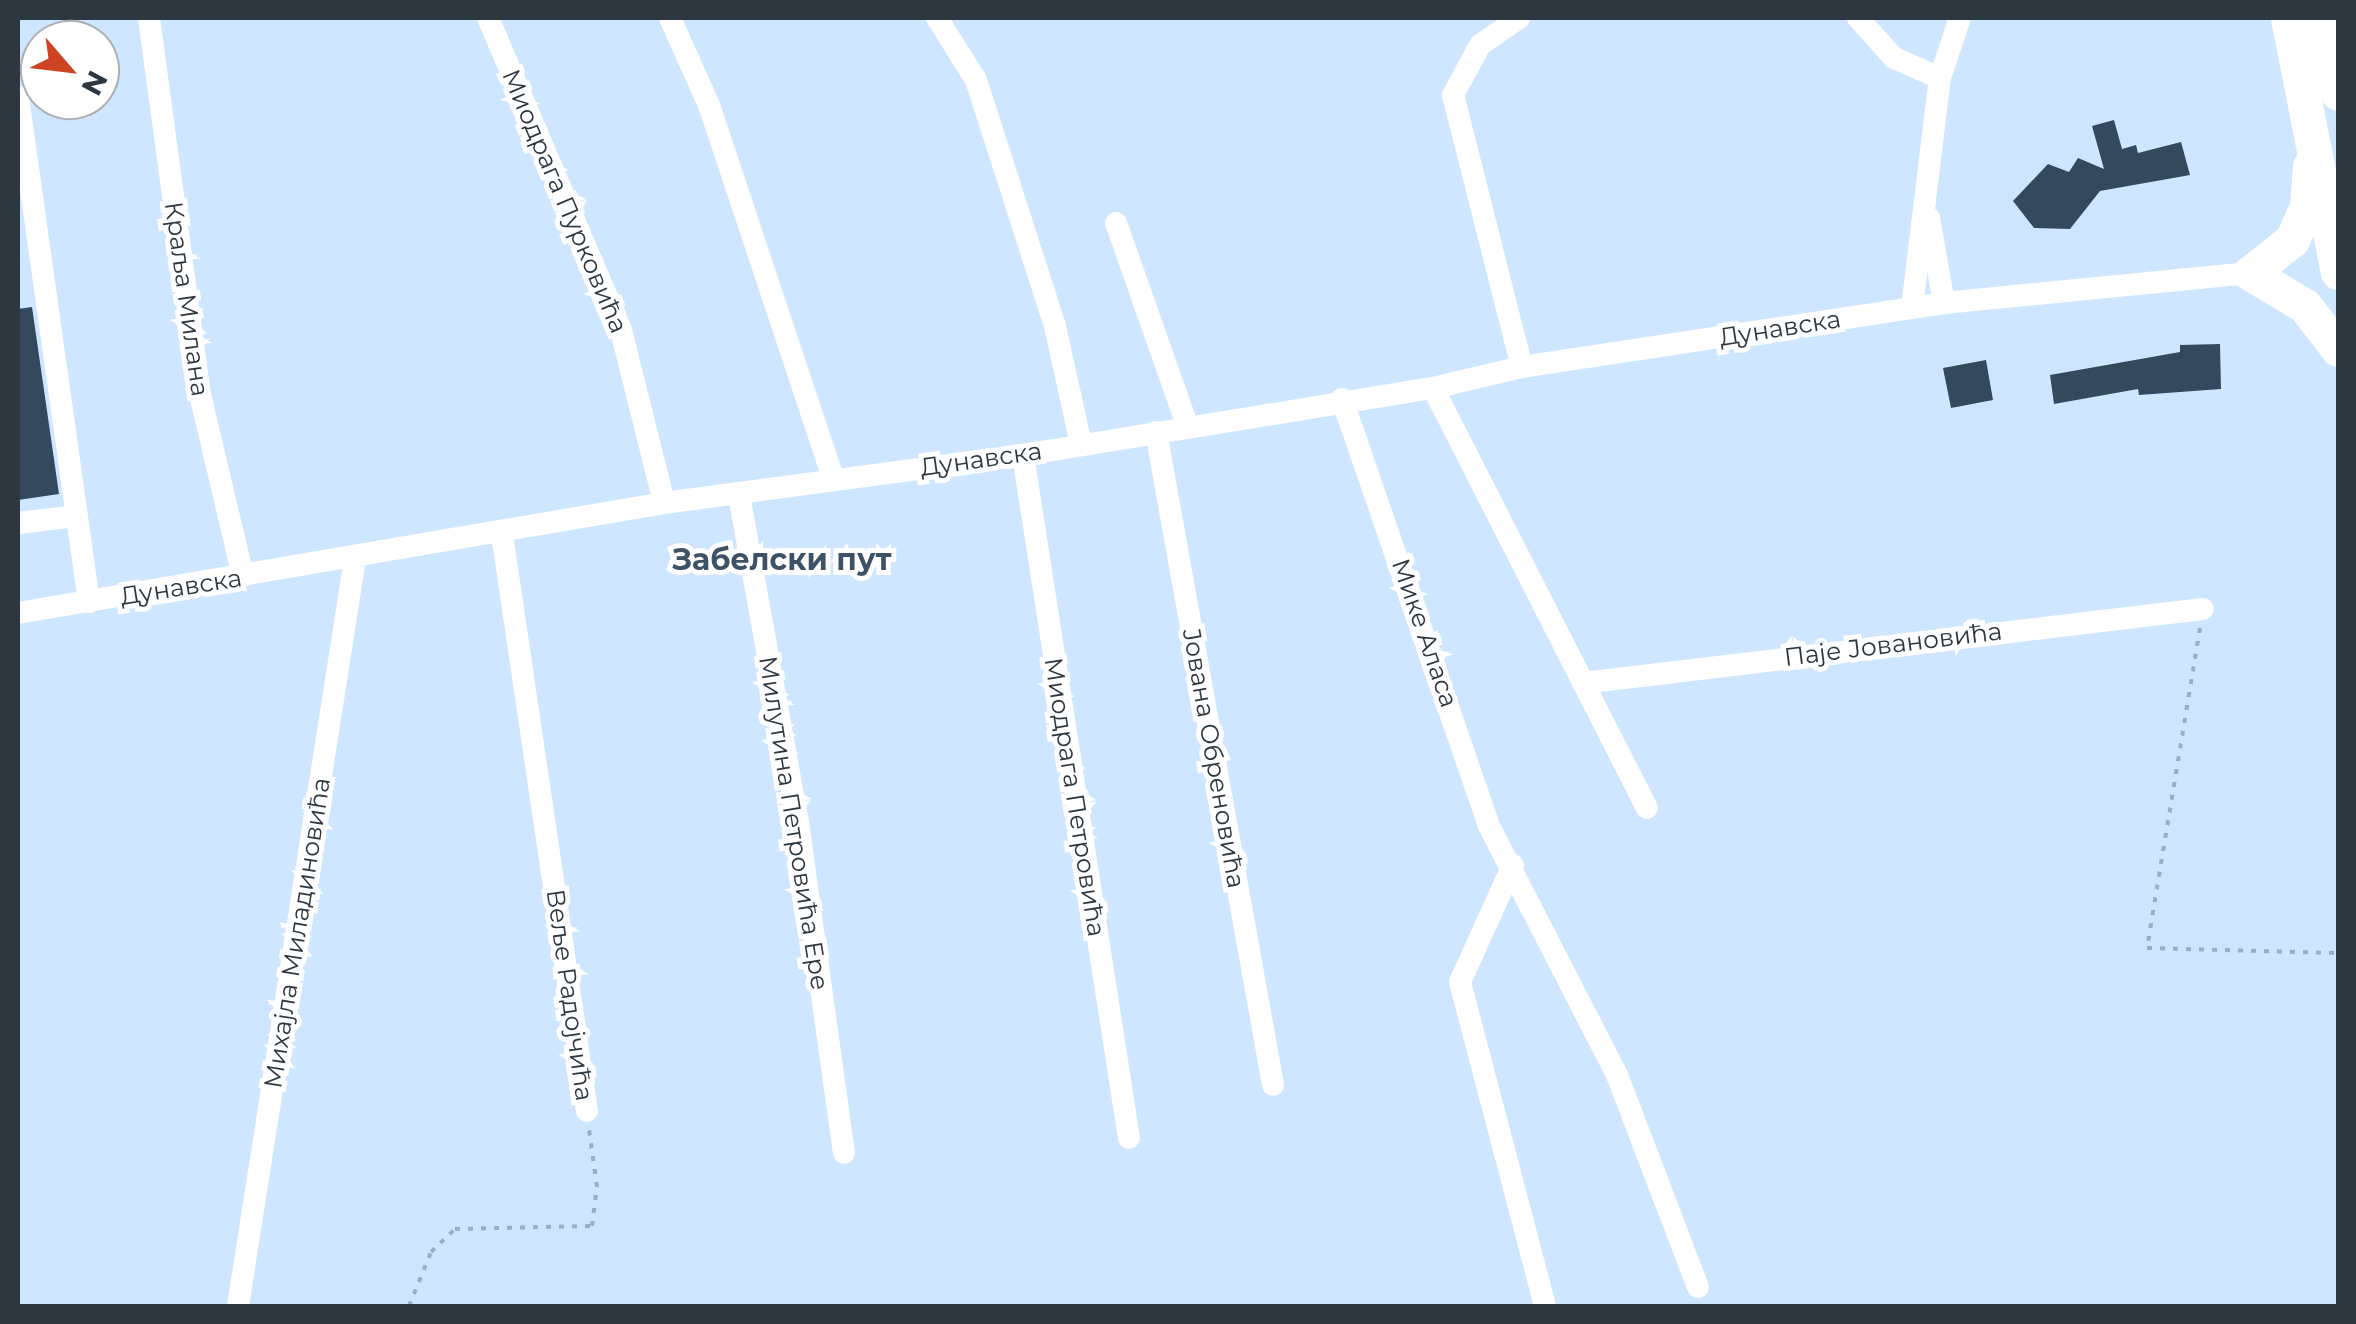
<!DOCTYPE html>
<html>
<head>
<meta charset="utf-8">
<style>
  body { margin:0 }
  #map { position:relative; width:2356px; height:1324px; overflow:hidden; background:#cee6ff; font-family:Montserrat,sans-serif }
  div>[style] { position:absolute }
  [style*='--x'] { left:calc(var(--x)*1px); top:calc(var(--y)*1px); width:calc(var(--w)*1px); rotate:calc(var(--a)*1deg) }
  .building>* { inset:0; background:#35495e }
  .path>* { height:4px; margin-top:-2px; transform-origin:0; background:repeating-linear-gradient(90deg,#9bafc3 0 5px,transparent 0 13px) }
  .minor>* { height:22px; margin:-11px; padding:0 11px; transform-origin:11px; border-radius:11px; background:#fff }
  .highway>* { height:35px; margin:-17.5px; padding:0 17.5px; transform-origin:17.5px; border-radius:17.5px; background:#fff }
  span { translate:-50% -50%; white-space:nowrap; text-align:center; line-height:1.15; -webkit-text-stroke:10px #fff; paint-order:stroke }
  .street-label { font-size:25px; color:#2d3740 }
  .quarter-label { font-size:30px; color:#3e5267; font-weight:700 }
  .frame { position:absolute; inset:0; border:20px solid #2d3740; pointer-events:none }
  .north { position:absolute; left:20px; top:20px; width:100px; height:100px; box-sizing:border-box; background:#fff; border:2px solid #abafb3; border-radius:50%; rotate:118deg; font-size:28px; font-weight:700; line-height:40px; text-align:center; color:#2d3740 }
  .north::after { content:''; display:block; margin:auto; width:35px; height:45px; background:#cd4323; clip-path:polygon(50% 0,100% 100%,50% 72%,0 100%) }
</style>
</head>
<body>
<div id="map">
  <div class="building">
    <i style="clip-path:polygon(2114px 120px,2122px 149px,2136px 145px,2138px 153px,2181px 142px,2190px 175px,2100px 191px,2070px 229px,2034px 228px,2013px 201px,2048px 164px,2069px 172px,2078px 158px,2104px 169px,2092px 126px)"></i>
    <i style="clip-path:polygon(32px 307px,59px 494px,18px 500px,18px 309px)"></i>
    <i style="clip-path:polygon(2220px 344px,2221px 389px,2139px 395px,2138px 389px,2054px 404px,2050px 375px,2180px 352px,2180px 345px)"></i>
    <i style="clip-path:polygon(1986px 360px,1993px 400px,1951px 408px,1943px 368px)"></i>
  </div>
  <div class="path">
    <i style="--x:2200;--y:628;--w:324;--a:99.4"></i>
    <i style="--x:2147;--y:948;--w:191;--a:1.5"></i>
    <i style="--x:409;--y:1306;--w:58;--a:-67.8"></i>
    <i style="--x:431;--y:1252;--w:33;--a:-44"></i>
    <i style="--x:455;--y:1229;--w:137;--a:-1.3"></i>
    <i style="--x:592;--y:1226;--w:39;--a:-83"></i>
    <i style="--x:597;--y:1187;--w:59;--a:-97.9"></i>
  </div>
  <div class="minor">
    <i style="--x:149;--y:18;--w:375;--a:82.3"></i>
    <i style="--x:199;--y:390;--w:191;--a:76.7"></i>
    <i style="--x:488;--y:18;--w:339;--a:66.9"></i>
    <i style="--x:621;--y:330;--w:178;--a:76"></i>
    <i style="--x:670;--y:18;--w:95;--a:65.9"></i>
    <i style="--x:709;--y:105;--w:392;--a:71.6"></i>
    <i style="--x:937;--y:18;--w:73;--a:57.8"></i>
    <i style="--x:976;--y:80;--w:258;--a:72.2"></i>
    <i style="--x:1055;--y:326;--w:121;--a:77.6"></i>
    <i style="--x:1519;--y:18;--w:47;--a:145.3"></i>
    <i style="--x:1480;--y:45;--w:57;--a:118.4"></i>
    <i style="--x:1453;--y:95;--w:281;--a:75.8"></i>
    <i style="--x:1858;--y:18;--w:54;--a:48"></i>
    <i style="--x:1894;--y:58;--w:50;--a:23.5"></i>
    <i style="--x:18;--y:97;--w:510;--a:82"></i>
    <i style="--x:1929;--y:218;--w:86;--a:80"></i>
    <i style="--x:1116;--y:223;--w:216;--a:70.6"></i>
    <i style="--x:1912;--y:308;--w:232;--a:-83.1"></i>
    <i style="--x:1940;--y:78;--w:63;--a:-71.6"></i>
    <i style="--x:1433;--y:388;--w:471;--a:63"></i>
    <i style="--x:1342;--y:399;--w:449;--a:71"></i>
    <i style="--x:1488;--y:824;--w:282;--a:62.8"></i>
    <i style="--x:1617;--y:1075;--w:227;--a:69.1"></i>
    <i style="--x:1156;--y:432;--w:663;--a:79.84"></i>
    <i style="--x:1023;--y:455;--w:691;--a:81.18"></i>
    <i style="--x:739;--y:495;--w:332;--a:79.8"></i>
    <i style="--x:798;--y:822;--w:334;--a:82.1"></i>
    <i style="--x:18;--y:523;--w:59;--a:-6.8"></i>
    <i style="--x:502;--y:534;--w:583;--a:81.62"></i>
    <i style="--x:18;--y:613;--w:655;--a:-9.66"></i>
    <i style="--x:664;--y:503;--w:362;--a:-7.6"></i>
    <i style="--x:1023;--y:455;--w:415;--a:-9.3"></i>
    <i style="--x:1433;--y:388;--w:91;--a:-13.3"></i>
    <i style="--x:1522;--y:367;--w:427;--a:-8.6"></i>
    <i style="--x:1944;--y:303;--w:307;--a:-5.6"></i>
    <i style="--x:1583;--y:683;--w:624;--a:-6.81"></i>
    <i style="--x:1513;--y:865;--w:128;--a:114.4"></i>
    <i style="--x:1460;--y:982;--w:335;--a:75.3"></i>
    <i style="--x:238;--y:1306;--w:756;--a:-81.1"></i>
  </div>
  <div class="highway">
    <i style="--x:2288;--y:18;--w:259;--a:78.9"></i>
    <i style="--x:2320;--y:18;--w:77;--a:76.5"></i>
    <i style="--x:2250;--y:273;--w:53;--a:-38.2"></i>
    <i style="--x:2292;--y:240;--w:37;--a:-66"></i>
    <i style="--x:2307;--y:206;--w:40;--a:-85.7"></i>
    <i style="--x:2250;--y:273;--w:64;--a:31"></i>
    <i style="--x:2305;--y:306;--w:54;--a:52.5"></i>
  </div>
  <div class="street-label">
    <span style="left:565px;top:201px;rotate:67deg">Миодрага Пурковића</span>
    <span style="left:187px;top:299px;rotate:82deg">Краља Милана</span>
    <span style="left:1780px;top:328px;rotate:-9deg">Дунавска</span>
    <span style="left:981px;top:459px;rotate:-8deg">Дунавска</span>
    <span style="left:181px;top:587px;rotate:-9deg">Дунавска</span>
    <span style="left:1425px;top:633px;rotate:71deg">Мике Аласа</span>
    <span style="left:1893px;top:644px;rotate:-7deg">Паје Јовановића</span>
    <span style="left:1214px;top:758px;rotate:80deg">Јована Обреновића</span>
    <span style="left:1075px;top:797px;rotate:81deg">Миодрага Петровића</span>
    <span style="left:794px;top:823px;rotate:81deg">Милутина Петровића Ере</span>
    <span style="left:297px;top:933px;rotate:-81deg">Михајла Миладиновића</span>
    <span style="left:570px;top:995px;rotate:82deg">Веље Радојчића</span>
  </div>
  <div class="quarter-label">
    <span style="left:782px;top:560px">Забелски пут</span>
  </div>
  <div class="frame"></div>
  <div class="north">N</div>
</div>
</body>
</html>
